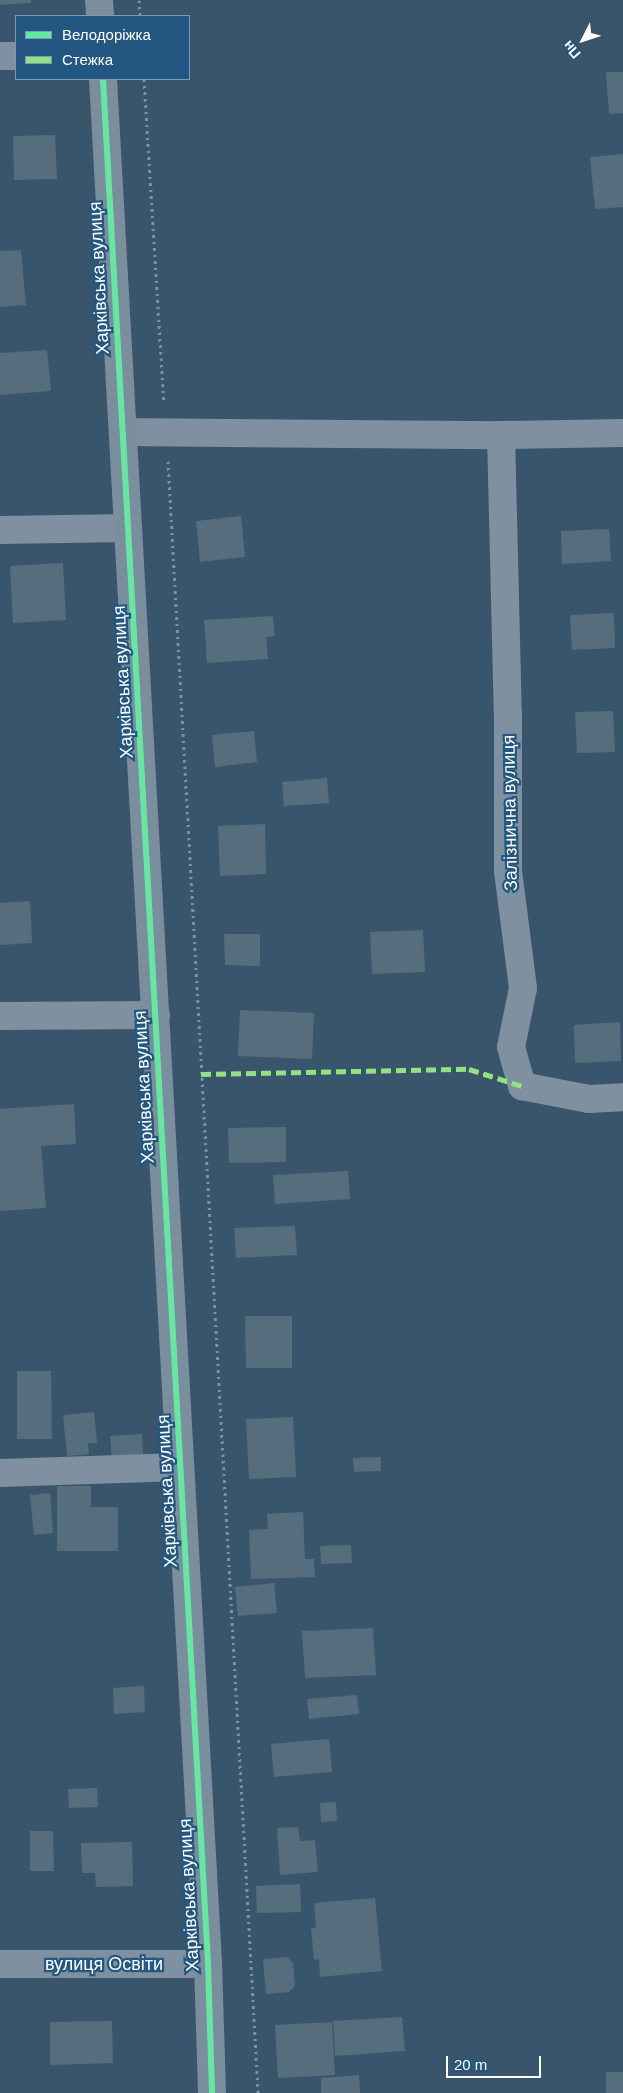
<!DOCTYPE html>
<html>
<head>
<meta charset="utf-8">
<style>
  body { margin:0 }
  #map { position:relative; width:623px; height:2093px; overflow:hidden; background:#39556b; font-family:Arial,sans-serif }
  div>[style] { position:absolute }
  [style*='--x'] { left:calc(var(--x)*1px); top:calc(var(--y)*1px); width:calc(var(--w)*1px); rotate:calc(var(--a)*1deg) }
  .building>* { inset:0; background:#566d7e }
  .path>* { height:3px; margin-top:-1.5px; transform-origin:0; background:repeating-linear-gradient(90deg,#7f91a1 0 2.5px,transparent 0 6.5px) }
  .street>* { height:28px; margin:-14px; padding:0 14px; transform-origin:14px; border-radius:14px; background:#7f91a1 }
  .secondary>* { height:28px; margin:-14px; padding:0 14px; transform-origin:14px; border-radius:14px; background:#7a8e9d }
  .quiet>* { height:5px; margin-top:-2.5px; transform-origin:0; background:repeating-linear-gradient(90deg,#91e382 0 10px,transparent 0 15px) }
  .cycleway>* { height:6px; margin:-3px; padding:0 3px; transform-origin:3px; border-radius:3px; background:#66e7a1 }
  span { translate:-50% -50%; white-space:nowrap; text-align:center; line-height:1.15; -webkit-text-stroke:4.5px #235781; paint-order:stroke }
  .street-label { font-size:18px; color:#fff }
  .legend { position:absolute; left:15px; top:15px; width:175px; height:65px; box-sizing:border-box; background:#235781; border:1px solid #7b9ab3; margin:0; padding:6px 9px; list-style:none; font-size:15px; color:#fff }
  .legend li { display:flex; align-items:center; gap:10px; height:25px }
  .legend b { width:25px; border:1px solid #7b9ab3 }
  .north { position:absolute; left:558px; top:15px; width:50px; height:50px; -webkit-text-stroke:4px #235781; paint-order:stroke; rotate:229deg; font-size:14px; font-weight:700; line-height:20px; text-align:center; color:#fff }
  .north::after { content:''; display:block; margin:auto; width:18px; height:22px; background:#fff; clip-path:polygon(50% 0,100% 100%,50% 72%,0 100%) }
  .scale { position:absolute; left:446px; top:2056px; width:95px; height:22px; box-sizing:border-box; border:2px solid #fff; border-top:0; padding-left:6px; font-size:15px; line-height:18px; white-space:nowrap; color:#fff; -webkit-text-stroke:4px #235781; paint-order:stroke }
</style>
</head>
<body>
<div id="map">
  <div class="building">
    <i style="clip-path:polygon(0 0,31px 0,31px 3px,0 5px)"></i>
    <i style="clip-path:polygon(606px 72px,623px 72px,623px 113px,609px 114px)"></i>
    <i style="clip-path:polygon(55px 135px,57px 179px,14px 180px,13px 136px)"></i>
    <i style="clip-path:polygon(623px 154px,623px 207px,595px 209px,590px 157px)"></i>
    <i style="clip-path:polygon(21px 250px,26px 305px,0 307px,0 251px)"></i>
    <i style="clip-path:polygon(47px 350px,51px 391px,0 395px,0 353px)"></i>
    <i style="clip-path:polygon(241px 516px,245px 557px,200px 562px,196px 521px)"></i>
    <i style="clip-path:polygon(609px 529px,611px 561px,562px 564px,561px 531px)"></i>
    <i style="clip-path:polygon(63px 563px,66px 620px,13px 623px,10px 566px)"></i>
    <i style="clip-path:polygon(614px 613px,615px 648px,572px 650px,570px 615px)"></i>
    <i style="clip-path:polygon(273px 616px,275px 636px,266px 637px,268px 659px,207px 663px,204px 620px)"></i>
    <i style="clip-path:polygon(613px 711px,615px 752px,577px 753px,575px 712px)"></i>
    <i style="clip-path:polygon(254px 731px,257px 762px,215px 767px,212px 735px)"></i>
    <i style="clip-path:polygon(327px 778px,329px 803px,284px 806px,282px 782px)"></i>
    <i style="clip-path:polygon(265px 824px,266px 874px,220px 876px,218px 826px)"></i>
    <i style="clip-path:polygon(30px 901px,32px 943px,0 945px,0 903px)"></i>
    <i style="clip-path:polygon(423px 930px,425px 972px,372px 974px,370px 932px)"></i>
    <i style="clip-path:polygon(224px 934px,260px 934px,260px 966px,225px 965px)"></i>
    <i style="clip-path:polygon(240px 1010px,314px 1013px,312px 1059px,238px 1056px)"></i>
    <i style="clip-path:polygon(620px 1022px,621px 1061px,575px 1063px,574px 1025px)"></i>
    <i style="clip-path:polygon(74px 1104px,76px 1144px,41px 1146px,46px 1208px,0 1211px,0 1109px)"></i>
    <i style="clip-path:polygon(286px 1127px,286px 1162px,229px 1163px,228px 1128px)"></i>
    <i style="clip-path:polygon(348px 1171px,350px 1199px,275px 1204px,273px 1175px)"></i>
    <i style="clip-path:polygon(295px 1226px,297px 1255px,236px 1258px,234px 1228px)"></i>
    <i style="clip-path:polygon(245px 1316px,292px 1316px,292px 1368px,246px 1368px)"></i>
    <i style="clip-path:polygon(17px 1371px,51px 1371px,52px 1439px,17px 1439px)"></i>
    <i style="clip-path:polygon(94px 1412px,97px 1443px,88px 1443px,89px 1454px,67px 1456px,63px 1415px)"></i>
    <i style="clip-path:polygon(293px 1417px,296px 1477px,249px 1479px,246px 1419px)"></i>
    <i style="clip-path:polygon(142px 1434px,143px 1457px,112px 1459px,110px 1436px)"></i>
    <i style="clip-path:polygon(381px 1457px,381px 1471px,354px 1472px,353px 1458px)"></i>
    <i style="clip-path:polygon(57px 1486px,91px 1486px,91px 1507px,118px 1507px,118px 1551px,57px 1551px)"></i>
    <i style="clip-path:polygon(50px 1493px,53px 1533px,34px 1535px,30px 1495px)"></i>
    <i style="clip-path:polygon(303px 1512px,305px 1559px,314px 1559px,315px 1577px,251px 1579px,249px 1530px,268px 1529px,267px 1514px)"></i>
    <i style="clip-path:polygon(351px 1545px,352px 1563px,321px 1564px,320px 1546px)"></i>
    <i style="clip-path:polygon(274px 1583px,277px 1613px,238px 1616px,235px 1587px)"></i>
    <i style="clip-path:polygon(373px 1628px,376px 1675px,305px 1678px,302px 1631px)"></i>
    <i style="clip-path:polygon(144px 1686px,145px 1712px,114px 1714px,113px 1688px)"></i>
    <i style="clip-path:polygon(357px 1695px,359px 1714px,309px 1719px,307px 1699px)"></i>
    <i style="clip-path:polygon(329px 1739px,332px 1772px,274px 1777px,271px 1744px)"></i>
    <i style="clip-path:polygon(97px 1788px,98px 1807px,69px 1808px,68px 1789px)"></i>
    <i style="clip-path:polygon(336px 1802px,337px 1821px,321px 1822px,320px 1803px)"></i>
    <i style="clip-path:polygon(298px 1827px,300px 1841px,315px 1840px,318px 1872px,280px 1875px,277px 1828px)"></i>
    <i style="clip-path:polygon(30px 1831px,53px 1831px,54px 1871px,30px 1871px)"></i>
    <i style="clip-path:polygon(132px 1842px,133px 1886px,96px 1887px,95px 1873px,82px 1873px,81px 1843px)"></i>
    <i style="clip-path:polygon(300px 1884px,301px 1912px,257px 1913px,256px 1886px)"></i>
    <i style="clip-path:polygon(375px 1898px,382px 1971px,320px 1977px,319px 1959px,314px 1960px,311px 1928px,316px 1928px,314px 1903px)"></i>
    <i style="clip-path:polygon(287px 1957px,293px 1963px,295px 1986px,289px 1992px,266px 1994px,263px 1959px)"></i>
    <i style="clip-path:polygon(402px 2017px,405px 2051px,335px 2056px,333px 2021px)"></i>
    <i style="clip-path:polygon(112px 2021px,113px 2063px,50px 2065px,50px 2022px)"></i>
    <i style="clip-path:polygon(332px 2022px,335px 2075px,278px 2078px,275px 2025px)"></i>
    <i style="clip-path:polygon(606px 2072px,623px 2072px,623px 2093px,606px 2093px)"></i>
    <i style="clip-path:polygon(359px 2075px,360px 2093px,321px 2093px,321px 2078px)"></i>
  </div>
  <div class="path">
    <i style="--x:139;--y:0;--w:16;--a:86"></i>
    <i style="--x:144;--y:79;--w:324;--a:86.5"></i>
    <i style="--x:168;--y:461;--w:1634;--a:86.84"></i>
  </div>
  <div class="street">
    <i style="--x:0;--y:56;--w:16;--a:0"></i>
    <i style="--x:123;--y:432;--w:378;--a:0.5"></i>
    <i style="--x:501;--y:435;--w:122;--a:-0.9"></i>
    <i style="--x:501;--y:435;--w:280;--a:88.6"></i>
    <i style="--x:508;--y:715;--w:156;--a:90"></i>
    <i style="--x:508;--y:871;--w:118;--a:82.7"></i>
    <i style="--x:523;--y:988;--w:60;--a:101.5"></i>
    <i style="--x:511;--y:1047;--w:41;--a:74.2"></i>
    <i style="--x:522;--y:1086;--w:68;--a:11"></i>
    <i style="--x:589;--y:1099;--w:34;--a:-3"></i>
    <i style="--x:0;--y:530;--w:128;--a:-0.9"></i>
    <i style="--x:0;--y:1016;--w:156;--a:-0.4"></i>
    <i style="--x:0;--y:1473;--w:180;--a:-1.9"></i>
    <i style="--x:0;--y:1964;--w:208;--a:0"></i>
  </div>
  <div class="secondary">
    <i style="--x:99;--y:0;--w:16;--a:86"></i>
    <i style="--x:103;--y:79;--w:1888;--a:86.81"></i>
    <i style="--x:208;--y:1964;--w:129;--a:88.2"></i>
  </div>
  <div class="quiet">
    <i style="--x:201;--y:1074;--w:268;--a:-1.1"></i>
    <i style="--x:469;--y:1069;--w:56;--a:17.8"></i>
  </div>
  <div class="cycleway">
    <i style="--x:103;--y:79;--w:1888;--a:86.81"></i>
    <i style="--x:208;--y:1964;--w:129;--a:88.2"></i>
  </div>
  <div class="street-label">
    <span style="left:99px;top:278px;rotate:-93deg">Харківська вулиця</span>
    <span style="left:123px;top:682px;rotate:-93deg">Харківська вулиця</span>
    <span style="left:510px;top:813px;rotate:-91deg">Залізнична вулиця</span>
    <span style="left:144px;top:1087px;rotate:-93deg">Харківська вулиця</span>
    <span style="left:167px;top:1491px;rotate:-93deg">Харківська вулиця</span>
    <span style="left:189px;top:1895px;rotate:-93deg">Харківська вулиця</span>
    <span style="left:104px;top:1964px">вулиця Освіти</span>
  </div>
  <ul class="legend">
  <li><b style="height:6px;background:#66e7a1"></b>Велодоріжка</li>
  <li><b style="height:6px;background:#91e382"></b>Стежка</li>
  </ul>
  <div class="north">Пн</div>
  <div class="scale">20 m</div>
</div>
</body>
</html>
